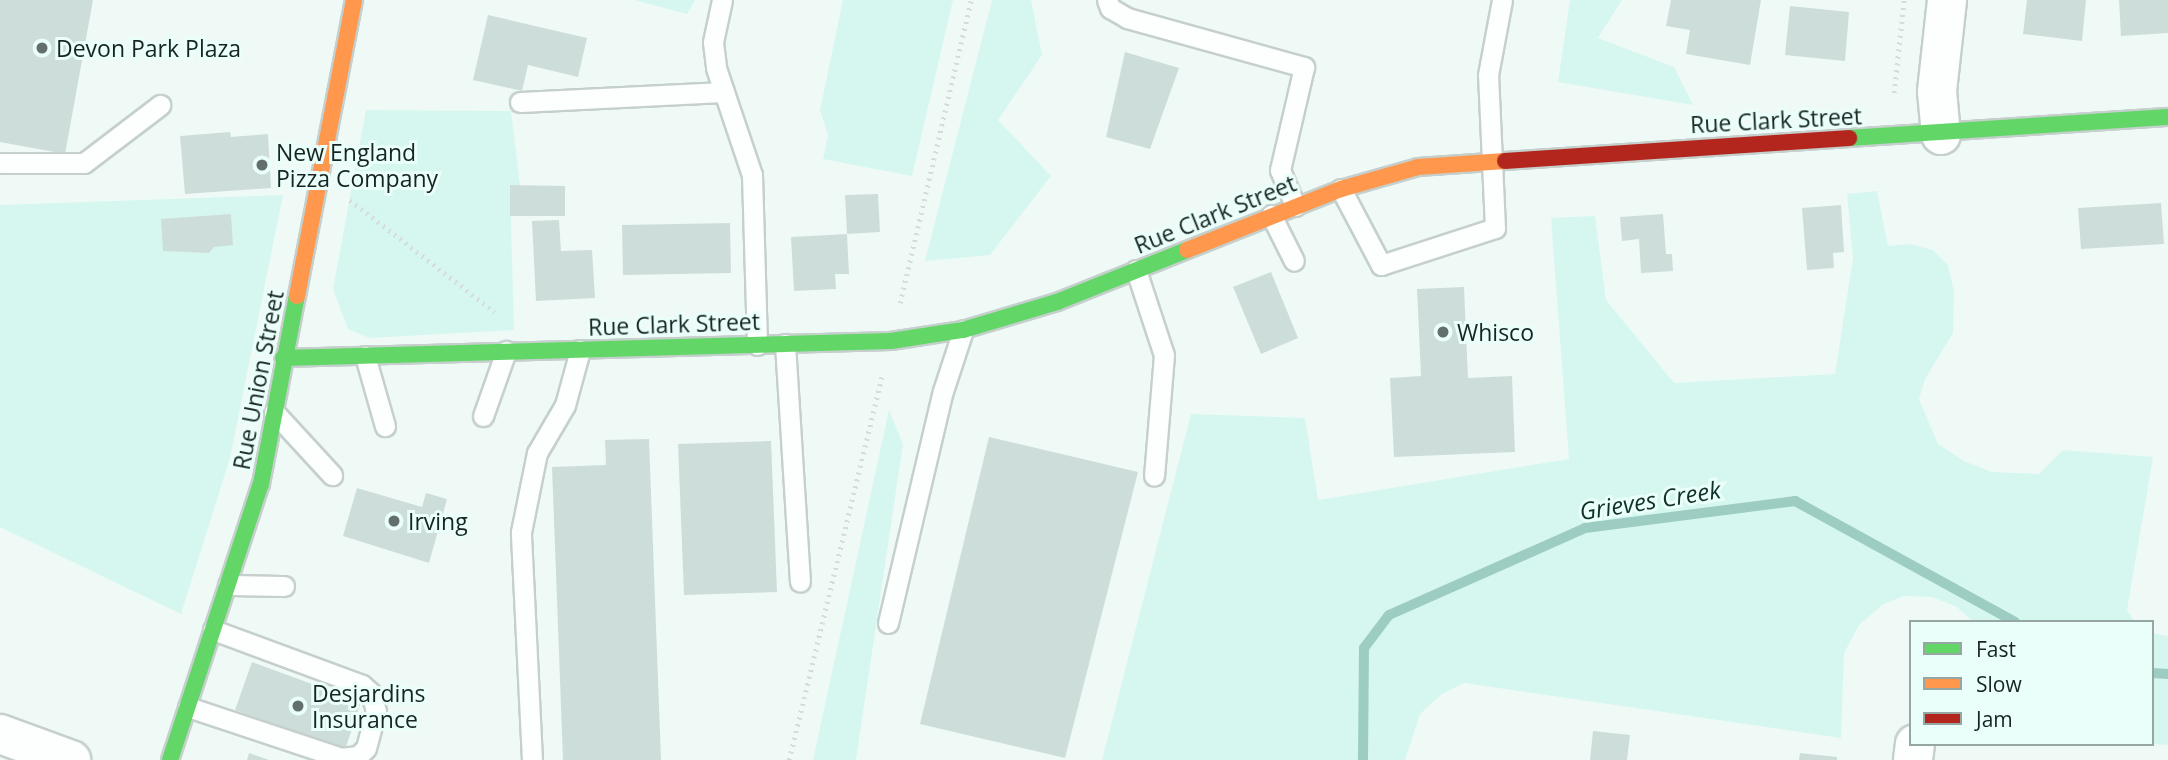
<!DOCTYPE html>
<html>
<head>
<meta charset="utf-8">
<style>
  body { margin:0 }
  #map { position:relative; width:2168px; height:760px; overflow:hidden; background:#effaf7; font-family:"Open Sans",sans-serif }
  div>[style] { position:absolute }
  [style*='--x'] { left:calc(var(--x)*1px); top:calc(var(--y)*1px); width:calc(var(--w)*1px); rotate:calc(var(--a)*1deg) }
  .green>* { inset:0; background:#d6f7ef }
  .stream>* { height:10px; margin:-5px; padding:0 5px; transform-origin:5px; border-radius:5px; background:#9dccc2 }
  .building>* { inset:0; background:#cddeda }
  .path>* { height:4.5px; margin-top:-2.25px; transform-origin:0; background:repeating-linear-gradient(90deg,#d7dbda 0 2px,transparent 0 7px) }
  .roads { filter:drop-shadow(2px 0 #c5d0cd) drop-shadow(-2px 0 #c5d0cd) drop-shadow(0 2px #c5d0cd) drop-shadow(0 -2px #c5d0cd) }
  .lane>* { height:19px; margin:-9.5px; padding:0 9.5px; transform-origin:9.5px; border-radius:9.5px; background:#fdfefe }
  .street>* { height:38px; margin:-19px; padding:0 19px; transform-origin:19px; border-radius:19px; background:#fdfefe }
  .fast>* { height:16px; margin:-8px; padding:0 8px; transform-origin:8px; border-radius:8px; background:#63d668 }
  .slow>* { height:16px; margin:-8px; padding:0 8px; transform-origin:8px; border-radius:8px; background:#ff974d }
  .jam>* { height:16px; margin:-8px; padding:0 8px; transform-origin:8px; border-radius:8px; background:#b3261e }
  .dots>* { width:19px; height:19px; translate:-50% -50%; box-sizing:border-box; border:4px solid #eafffa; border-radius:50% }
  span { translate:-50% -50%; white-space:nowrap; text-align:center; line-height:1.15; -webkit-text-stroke:6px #eafffa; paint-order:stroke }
  .poi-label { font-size:23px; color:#172421 }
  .left { translate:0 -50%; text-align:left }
  .street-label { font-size:23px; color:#172421 }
  .water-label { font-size:24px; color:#10302a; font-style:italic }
  .legend { position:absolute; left:1909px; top:620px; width:245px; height:126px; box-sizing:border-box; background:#eafffa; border:2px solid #96a7a3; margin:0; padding:9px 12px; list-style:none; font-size:21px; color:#172421 }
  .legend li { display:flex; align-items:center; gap:14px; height:35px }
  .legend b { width:35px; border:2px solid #96a7a3 }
</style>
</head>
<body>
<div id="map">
  <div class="green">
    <i style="clip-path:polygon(634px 0,695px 0,687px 14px)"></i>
    <i style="clip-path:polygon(843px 0,953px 0,912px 176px,823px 159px,828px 135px,820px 110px)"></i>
    <i style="clip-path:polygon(992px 0,1031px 0,1042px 55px,998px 120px,1051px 176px,990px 255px,925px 261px)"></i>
    <i style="clip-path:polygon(1570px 0,1622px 0,1598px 38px,1674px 67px,1693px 105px,1558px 82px)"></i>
    <i style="clip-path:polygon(366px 110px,511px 111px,520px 185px,510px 186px,514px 330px,369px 338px,348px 329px,333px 289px)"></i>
    <i style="clip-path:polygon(1877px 191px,1888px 246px,1910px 244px,1933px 250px,1948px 265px,1954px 292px,1953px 333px,1925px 379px,1919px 399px,1938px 444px,1964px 461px,1992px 472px,2039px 474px,2063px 450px,2153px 457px,2127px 610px,2135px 622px,1973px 622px,1957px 607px,1932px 597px,1904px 596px,1882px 605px,1859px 625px,1844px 653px,1841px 738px,1464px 683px,1442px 694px,1420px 714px,1405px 760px,1102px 760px,1191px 414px,1305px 418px,1318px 500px,1569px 459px,1551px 218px,1595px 216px,1606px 300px,1674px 383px,1835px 374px,1853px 258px,1847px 194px)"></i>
    <i style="clip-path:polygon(283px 195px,230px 458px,181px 614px,0 527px,0 205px)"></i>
    <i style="clip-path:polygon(889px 410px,903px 444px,856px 760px,813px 760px)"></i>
    <i style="clip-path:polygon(2152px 633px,2168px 636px,2168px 745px,2152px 744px)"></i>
  </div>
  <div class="stream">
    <i style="--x:2152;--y:673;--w:16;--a:4"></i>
    <i style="--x:1363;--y:760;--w:112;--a:-89.5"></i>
    <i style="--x:1364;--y:648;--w:41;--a:-52.9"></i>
    <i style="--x:1389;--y:615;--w:214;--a:-23.9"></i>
    <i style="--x:1585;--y:528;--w:212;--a:-7.3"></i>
    <i style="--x:1795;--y:501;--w:251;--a:28.8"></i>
  </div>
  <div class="building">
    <i style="clip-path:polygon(0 0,93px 0,65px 154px,0 142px)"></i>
    <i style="clip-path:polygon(1671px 0,1761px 0,1750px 65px,1686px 54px,1690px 30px,1666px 26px)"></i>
    <i style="clip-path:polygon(2027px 0,2086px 0,2082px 41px,2023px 34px)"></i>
    <i style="clip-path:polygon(2119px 0,2168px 0,2168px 33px,2121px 36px)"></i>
    <i style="clip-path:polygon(1790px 6px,1849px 12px,1845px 61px,1785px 55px)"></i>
    <i style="clip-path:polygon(488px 15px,587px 38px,578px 77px,528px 65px,522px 91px,473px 80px)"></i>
    <i style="clip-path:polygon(1125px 52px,1179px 68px,1150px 149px,1106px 137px)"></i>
    <i style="clip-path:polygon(230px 132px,231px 137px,268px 134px,271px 188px,185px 194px,180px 136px)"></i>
    <i style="clip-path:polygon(510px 185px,565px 186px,565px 216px,510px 216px)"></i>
    <i style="clip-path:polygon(878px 194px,880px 232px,847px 234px,845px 195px)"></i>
    <i style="clip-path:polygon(2161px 203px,2164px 244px,2081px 249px,2078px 208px)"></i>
    <i style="clip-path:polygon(1841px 205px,1844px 252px,1833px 253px,1834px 268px,1807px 270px,1802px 208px)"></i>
    <i style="clip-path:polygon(231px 214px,233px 245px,214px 247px,209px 253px,163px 251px,161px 219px)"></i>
    <i style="clip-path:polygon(1663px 214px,1666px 254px,1672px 254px,1673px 271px,1641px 273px,1639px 239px,1622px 241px,1620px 217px)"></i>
    <i style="clip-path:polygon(559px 220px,561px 251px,592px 250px,595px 298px,536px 301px,532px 221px)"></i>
    <i style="clip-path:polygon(730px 223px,731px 273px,623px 275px,622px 225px)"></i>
    <i style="clip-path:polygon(847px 234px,849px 274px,835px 274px,836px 289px,794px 291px,791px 237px)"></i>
    <i style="clip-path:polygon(1271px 272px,1298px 338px,1261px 354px,1233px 287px)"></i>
    <i style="clip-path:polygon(1464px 287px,1468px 378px,1512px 376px,1515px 452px,1394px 457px,1390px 378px,1421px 376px,1417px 289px)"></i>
    <i style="clip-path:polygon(989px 437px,1138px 472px,1065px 758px,920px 724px)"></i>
    <i style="clip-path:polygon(649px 439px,661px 760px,563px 760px,552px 467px,606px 465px,605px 440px)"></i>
    <i style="clip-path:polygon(771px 441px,777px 592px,684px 595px,678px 444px)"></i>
    <i style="clip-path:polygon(357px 488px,422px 507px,426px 493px,447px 499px,429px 563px,343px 536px)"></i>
    <i style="clip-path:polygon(252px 662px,361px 702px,345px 750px,235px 710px)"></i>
    <i style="clip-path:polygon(1593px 731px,1630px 735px,1627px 760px,1590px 760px)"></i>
    <i style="clip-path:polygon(249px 753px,269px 760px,247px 760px)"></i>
    <i style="clip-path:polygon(1800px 753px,1837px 757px,1837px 760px,1799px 760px)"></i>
  </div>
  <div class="path">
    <i style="--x:1894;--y:93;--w:94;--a:-83.9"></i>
    <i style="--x:350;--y:200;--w:183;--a:37.7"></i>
    <i style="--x:900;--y:303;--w:311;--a:-76.8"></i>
    <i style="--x:789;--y:760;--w:394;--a:-76.4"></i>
  </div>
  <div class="roads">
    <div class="lane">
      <i style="--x:722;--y:0;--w:43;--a:102.1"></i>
      <i style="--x:713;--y:42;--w:26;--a:83"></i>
      <i style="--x:716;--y:68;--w:113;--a:71.4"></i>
      <i style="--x:752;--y:175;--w:170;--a:88.3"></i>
      <i style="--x:1107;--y:0;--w:9;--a:69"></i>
      <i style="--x:1110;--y:8;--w:20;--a:30"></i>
      <i style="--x:1127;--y:18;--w:184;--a:15.5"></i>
      <i style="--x:1304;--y:67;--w:106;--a:103.1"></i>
      <i style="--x:1280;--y:170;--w:39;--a:67"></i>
      <i style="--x:520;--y:102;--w:204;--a:-2.8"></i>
      <i style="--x:0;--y:163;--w:84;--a:0"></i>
      <i style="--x:84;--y:163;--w:96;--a:-37.3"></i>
      <i style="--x:1341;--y:189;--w:86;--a:62.2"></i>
      <i style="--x:1381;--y:265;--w:120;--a:-18"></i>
      <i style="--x:1495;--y:228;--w:153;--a:-92.6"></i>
      <i style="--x:1488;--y:75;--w:76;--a:-79.4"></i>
      <i style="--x:1271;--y:215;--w:51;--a:63.4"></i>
      <i style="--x:1136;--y:270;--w:89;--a:71.8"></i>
      <i style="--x:1164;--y:355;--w:121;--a:94.7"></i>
      <i style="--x:785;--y:344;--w:238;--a:86.4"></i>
      <i style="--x:365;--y:356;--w:73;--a:74.1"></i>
      <i style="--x:274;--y:412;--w:86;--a:47.4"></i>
      <i style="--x:483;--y:416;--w:69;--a:-70.5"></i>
      <i style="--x:228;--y:585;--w:56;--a:1"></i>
      <i style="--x:888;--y:623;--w:238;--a:-76.7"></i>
      <i style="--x:943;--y:391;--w:64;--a:-71.8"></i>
      <i style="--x:188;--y:707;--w:161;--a:18.4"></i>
      <i style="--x:341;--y:758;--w:17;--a:-7"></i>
      <i style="--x:358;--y:756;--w:11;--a:-45"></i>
      <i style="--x:366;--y:748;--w:38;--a:-75"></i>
      <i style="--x:376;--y:711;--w:19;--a:-106"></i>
      <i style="--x:371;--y:693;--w:12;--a:-138"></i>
      <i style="--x:362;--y:685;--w:159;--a:-159.7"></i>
      <i style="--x:532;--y:760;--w:228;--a:-92.8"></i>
      <i style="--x:521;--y:532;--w:81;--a:-78.6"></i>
      <i style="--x:537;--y:453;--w:56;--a:-59.7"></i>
      <i style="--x:565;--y:405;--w:57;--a:-74.7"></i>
    </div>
    <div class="street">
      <i style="--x:1941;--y:135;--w:44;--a:-95.2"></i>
      <i style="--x:1937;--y:91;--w:92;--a:-83.7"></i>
      <i style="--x:0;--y:734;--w:76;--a:20.1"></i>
      <i style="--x:1913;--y:760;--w:16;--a:-83"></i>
    </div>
    <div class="fast">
      <i style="--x:1849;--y:138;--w:320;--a:-3.8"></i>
      <i style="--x:283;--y:358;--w:608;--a:-1.6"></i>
      <i style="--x:891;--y:341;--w:73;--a:-8.7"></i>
      <i style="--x:963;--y:330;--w:98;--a:-16.6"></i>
      <i style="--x:1057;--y:302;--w:140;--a:-21.8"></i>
      <i style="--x:170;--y:760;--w:291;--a:-71.8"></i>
      <i style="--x:261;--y:484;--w:191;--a:-79.2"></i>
    </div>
    <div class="slow">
      <i style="--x:1187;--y:250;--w:166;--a:-21.6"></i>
      <i style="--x:1341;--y:189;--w:80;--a:-15.9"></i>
      <i style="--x:1418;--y:167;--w:87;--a:-3.9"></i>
      <i style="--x:297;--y:296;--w:301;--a:-79.1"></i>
    </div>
    <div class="jam">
      <i style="--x:1505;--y:161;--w:345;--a:-3.8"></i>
    </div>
  </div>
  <div class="dots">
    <i style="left:42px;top:48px;background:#636f6c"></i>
    <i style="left:262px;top:165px;background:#636f6c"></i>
    <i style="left:1443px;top:332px;background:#636f6c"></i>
    <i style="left:394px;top:521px;background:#636f6c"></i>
    <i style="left:298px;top:706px;background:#636f6c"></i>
  </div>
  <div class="poi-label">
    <span class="left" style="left:56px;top:48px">Devon Park Plaza</span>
    <span class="left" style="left:276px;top:165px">New England<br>Pizza Company</span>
    <span class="left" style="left:1457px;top:332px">Whisco</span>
    <span class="left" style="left:408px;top:521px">Irving</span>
    <span class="left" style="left:312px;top:706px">Desjardins<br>Insurance</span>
  </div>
  <div class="street-label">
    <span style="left:1776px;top:120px;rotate:-3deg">Rue Clark Street</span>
    <span style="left:1215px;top:214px;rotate:-22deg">Rue Clark Street</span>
    <span style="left:674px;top:324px;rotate:-2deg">Rue Clark Street</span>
    <span style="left:258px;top:380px;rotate:-79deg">Rue Union Street</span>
  </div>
  <div class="water-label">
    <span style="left:1650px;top:500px;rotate:-9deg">Grieves Creek</span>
  </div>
  <ul class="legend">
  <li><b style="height:9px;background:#63d668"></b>Fast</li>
  <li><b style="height:9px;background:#ff974d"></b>Slow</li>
  <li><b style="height:9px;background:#b3261e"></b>Jam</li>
  </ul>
</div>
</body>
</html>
